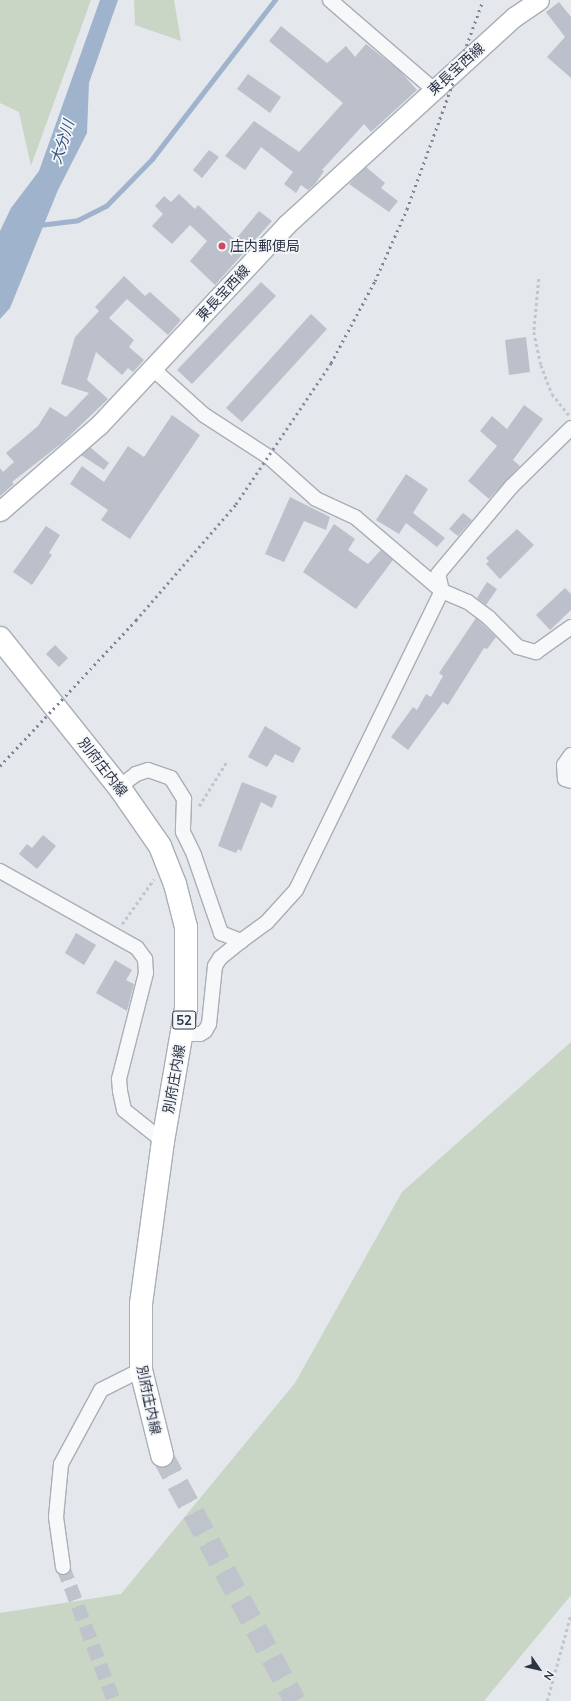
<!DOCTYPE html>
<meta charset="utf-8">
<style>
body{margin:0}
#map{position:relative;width:571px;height:1701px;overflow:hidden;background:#e4e7ec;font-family:Mulish,"Noto Sans JP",sans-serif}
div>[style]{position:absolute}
.green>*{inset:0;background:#c9d6c5}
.water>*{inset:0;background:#9fb4cc}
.stream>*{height:4.5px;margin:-2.25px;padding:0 2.25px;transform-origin:2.25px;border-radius:2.25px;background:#9fb4cc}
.building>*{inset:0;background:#bbc0ca}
.minor-tunnel>*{height:14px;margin-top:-7px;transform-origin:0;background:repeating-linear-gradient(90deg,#bfc3cb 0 14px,transparent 0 21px)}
.primary-tunnel>*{height:22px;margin-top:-11px;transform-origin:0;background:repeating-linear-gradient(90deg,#bfc3cb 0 22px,transparent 0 33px)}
.path>*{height:2.5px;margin-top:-1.25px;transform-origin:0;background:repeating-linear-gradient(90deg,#c2c5cb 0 3px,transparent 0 6px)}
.roads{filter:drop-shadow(1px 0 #a9aeb7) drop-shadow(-1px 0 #a9aeb7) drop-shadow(0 1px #a9aeb7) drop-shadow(0 -1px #a9aeb7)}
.minor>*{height:14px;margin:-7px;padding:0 7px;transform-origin:7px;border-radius:7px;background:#f7f8fa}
.secondary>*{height:19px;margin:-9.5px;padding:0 9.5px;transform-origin:9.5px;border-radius:9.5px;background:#fff}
.primary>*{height:22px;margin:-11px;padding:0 11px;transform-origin:11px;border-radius:11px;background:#fff}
.rail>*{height:3px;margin-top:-1.5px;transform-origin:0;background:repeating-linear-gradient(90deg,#7d8696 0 2px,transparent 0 6px)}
.dots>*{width:11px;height:11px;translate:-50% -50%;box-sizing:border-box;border:2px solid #f4f6f9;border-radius:50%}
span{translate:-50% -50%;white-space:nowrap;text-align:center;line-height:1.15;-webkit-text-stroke:3.5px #f4f6f9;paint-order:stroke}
.shield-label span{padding:1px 3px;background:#f4f6f9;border:1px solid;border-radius:3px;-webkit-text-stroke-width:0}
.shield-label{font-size:13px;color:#2b3445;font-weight:700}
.street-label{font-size:14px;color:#2b3445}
.poi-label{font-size:14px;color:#2b3445}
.left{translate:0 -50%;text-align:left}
.water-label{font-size:15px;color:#34527a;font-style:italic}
.north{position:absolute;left:519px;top:1649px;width:40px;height:40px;-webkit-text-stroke:3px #f4f6f9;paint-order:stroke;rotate:124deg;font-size:11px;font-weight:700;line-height:16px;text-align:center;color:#2b3445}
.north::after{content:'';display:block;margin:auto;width:14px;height:18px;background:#2b3445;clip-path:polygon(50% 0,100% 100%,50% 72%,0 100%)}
</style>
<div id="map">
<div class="green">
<div style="clip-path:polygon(0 0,91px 0,31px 166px,19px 112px,0 103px)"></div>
<div style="clip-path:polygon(134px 0,174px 0,181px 41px,135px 25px)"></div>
<div style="clip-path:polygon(571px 1042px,571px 1595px,484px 1701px,0 1701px,0 1613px,121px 1594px,295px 1383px,402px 1192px)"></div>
</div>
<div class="water">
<div style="clip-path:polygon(100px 0,118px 0,89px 83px,87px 133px,58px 190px,10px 308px,0 319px,0 231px,11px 208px,39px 171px)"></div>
</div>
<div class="stream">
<div style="left:39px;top:225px;width:39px;rotate:-7deg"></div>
<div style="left:78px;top:220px;width:31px;rotate:-27deg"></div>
<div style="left:106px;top:206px;width:66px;rotate:-45.6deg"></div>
<div style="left:152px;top:159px;width:201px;rotate:-52.3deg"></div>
</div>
<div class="building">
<div style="clip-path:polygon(559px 2px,571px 17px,571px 78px,547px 57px,565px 37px,546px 12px)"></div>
<div style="clip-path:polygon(281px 26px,327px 63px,346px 46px,355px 57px,366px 44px,400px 71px,417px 90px,371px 132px,364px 124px,322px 170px,324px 171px,315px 184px,308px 190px,301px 185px,296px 193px,284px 184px,293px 172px,261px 147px,245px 170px,225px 156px,254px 121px,299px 152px,343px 103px,269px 41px)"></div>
<div style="clip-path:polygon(248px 74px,281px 97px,270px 113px,237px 89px)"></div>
<div style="clip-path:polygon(209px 150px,219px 157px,202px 178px,193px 170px)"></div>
<div style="clip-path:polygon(366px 167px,385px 183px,381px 188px,398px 201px,389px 212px,349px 184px)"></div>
<div style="clip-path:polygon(179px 194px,195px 209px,198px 205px,235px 240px,259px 211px,272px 221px,215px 285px,190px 261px,207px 241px,190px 225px,172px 244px,152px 226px,163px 214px,155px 206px,164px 196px,171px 202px)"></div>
<div style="clip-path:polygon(124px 276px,145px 296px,150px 292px,181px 320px,168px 335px,127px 299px,109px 318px,134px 340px,129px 347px,144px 360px,133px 372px,128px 368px,122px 375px,96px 352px,87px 380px,108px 399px,62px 443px,12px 482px,14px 484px,0 496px,0 468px,3px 472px,14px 462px,6px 453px,38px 426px,50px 407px,66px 417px,89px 393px,61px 384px,75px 337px,99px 311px,95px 307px)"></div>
<div style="clip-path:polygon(261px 282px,276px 296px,192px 384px,177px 370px)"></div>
<div style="clip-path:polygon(311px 314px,327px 329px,242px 422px,226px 408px)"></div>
<div style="clip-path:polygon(526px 337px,530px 372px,509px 375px,505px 340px)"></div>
<div style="clip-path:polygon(524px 405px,543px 419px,513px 460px,520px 466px,489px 499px,468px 481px,497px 446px,480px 431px,492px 416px,507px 429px)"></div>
<div style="clip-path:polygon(172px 415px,200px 435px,130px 539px,101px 520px,108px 510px,70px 484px,82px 466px,104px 482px,128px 446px,144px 457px)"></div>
<div style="clip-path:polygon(90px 447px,109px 463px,104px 470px,81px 455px)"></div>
<div style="clip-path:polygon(406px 474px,428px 489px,413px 513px,445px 538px,437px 547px,406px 523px,399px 534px,376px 520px)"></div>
<div style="clip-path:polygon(290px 497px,330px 517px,326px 530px,304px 521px,284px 562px,265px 554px)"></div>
<div style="clip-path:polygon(463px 513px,472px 520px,458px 536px,449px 529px)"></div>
<div style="clip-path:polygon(334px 524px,355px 539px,348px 550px,368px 564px,381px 550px,393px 560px,356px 609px,303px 572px)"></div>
<div style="clip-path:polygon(46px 526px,60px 535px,49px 553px,52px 555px,32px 585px,13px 572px)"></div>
<div style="clip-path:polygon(517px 529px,534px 545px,500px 579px,486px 564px,489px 561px,486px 558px)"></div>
<div style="clip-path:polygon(487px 582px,497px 589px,486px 605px,477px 598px)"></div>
<div style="clip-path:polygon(565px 588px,571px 594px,571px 610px,550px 630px,536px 615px)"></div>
<div style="clip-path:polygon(476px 618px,496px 637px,487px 649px,484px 648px,448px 705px,443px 702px,408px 750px,391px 737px,413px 707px,417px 710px,426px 694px,431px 697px,443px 676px,439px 673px)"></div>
<div style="clip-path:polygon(55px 645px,68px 658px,59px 667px,46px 654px)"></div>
<div style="clip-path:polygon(265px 726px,301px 748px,293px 763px,275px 754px,267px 767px,248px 757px)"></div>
<div style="clip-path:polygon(242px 782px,277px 796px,272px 808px,261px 802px,241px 851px,238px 849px,236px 853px,218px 846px)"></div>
<div style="clip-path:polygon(43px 835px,56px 846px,37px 869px,19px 854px,27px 844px,32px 848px)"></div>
<div style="clip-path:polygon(76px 933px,96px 945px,84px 965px,65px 953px)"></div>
<div style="clip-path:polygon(115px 960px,132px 970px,126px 980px,134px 984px,127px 1011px,96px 993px)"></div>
</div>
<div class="minor-tunnel">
<div style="left:63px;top:1567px;width:143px;rotate:69.2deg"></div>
</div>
<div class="primary-tunnel">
<div style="left:162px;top:1455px;width:280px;rotate:61.6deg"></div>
</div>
<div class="path">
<div style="left:539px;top:279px;width:53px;rotate:95.4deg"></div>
<div style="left:534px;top:332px;width:34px;rotate:78deg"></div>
<div style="left:541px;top:365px;width:31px;rotate:69deg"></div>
<div style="left:552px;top:394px;width:27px;rotate:51deg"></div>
<div style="left:199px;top:806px;width:53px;rotate:-58.1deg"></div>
<div style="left:122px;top:924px;width:55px;rotate:-54.6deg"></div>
<div style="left:547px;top:1701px;width:91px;rotate:-74.7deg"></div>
</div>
<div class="roads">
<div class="minor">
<div style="left:330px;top:0;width:136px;rotate:40.8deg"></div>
<div style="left:153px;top:369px;width:69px;rotate:42deg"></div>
<div style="left:204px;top:415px;width:77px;rotate:32.9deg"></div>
<div style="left:269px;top:457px;width:63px;rotate:41.8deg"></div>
<div style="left:316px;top:499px;width:43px;rotate:24.8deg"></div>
<div style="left:355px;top:517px;width:114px;rotate:40.4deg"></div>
<div style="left:442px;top:591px;width:28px;rotate:23deg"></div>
<div style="left:468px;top:602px;width:26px;rotate:37deg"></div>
<div style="left:489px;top:618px;width:41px;rotate:45deg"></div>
<div style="left:518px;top:647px;width:19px;rotate:16deg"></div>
<div style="left:536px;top:652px;width:43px;rotate:-35.5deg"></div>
<div style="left:571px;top:755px;width:12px;rotate:125deg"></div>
<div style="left:564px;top:765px;width:14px;rotate:86deg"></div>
<div style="left:565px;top:779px;width:6px;rotate:18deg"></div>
<div style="left:119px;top:787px;width:21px;rotate:-37deg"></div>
<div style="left:136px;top:774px;width:13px;rotate:-18deg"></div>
<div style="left:148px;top:770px;width:24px;rotate:19deg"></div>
<div style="left:171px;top:778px;width:25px;rotate:58deg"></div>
<div style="left:184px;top:799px;width:33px;rotate:92deg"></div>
<div style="left:183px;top:832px;width:25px;rotate:64deg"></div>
<div style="left:194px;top:855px;width:83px;rotate:70.9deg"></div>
<div style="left:221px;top:933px;width:22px;rotate:22deg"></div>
<div style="left:241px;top:941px;width:32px;rotate:-36deg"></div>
<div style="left:267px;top:922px;width:43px;rotate:-47.8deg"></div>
<div style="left:296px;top:890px;width:333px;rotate:-64deg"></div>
<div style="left:442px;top:591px;width:17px;rotate:-103deg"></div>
<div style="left:438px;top:574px;width:114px;rotate:-50deg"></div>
<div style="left:511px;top:487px;width:84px;rotate:-44.5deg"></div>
<div style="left:0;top:871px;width:157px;rotate:29.3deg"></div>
<div style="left:137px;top:948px;width:14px;rotate:54deg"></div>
<div style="left:145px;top:959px;width:14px;rotate:86deg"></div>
<div style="left:146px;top:973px;width:109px;rotate:104.3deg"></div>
<div style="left:119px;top:1079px;width:12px;rotate:85deg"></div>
<div style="left:120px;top:1091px;width:19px;rotate:78deg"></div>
<div style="left:124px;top:1110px;width:50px;rotate:38.5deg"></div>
<div style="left:181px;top:1034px;width:19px"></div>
<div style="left:200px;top:1034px;width:6px;rotate:-31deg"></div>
<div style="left:205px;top:1031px;width:8px;rotate:-60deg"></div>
<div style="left:209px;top:1024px;width:58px;rotate:-84.1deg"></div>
<div style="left:215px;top:966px;width:9px;rotate:-58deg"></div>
<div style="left:220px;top:958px;width:27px;rotate:-39deg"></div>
<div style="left:63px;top:1567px;width:50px;rotate:-98deg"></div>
<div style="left:56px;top:1517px;width:53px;rotate:-84.6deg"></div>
<div style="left:61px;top:1464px;width:84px;rotate:-61.6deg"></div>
<div style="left:101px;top:1390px;width:45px;rotate:-26.6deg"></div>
</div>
<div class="secondary">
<div style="left:0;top:511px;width:131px;rotate:-41deg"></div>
<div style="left:99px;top:425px;width:274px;rotate:-46.9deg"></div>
<div style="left:286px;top:225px;width:309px;rotate:-42.4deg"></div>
<div style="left:514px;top:17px;width:30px;rotate:-34deg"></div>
</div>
<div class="primary">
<div style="left:0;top:638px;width:191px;rotate:51.4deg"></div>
<div style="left:119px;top:787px;width:72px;rotate:55.2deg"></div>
<div style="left:160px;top:846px;width:41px;rotate:68.5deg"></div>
<div style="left:175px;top:884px;width:44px;rotate:75.7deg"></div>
<div style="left:186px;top:927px;width:81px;rotate:90deg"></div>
<div style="left:186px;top:1008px;width:135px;rotate:99.8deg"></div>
<div style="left:163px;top:1141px;width:164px;rotate:97.7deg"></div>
<div style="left:141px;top:1304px;width:66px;rotate:90deg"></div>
<div style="left:141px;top:1370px;width:88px;rotate:76.1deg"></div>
</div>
</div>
<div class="rail">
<div style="left:0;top:766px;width:200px;rotate:-47deg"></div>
<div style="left:136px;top:620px;width:153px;rotate:-49.2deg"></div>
<div style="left:236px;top:504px;width:170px;rotate:-56deg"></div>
<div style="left:331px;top:363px;width:93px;rotate:-61.8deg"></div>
<div style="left:375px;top:281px;width:79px;rotate:-66deg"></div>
<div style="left:407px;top:209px;width:222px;rotate:-70deg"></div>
</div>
<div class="dots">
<div style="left:222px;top:246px;background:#d1495b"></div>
</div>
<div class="shield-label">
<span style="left:184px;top:1020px">52</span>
</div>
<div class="street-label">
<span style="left:456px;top:69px;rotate:-42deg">東長宝西線</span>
<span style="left:223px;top:293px;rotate:-47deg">東長宝西線</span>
<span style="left:103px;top:767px;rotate:52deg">別府庄内線</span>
<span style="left:174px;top:1079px;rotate:-80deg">別府庄内線</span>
<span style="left:149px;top:1400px;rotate:78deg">別府庄内線</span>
</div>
<div class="poi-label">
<span class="left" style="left:230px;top:246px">庄内郵便局</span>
</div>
<div class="water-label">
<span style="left:62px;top:142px;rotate:-72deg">大分川</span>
</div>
<div class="north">N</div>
</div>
